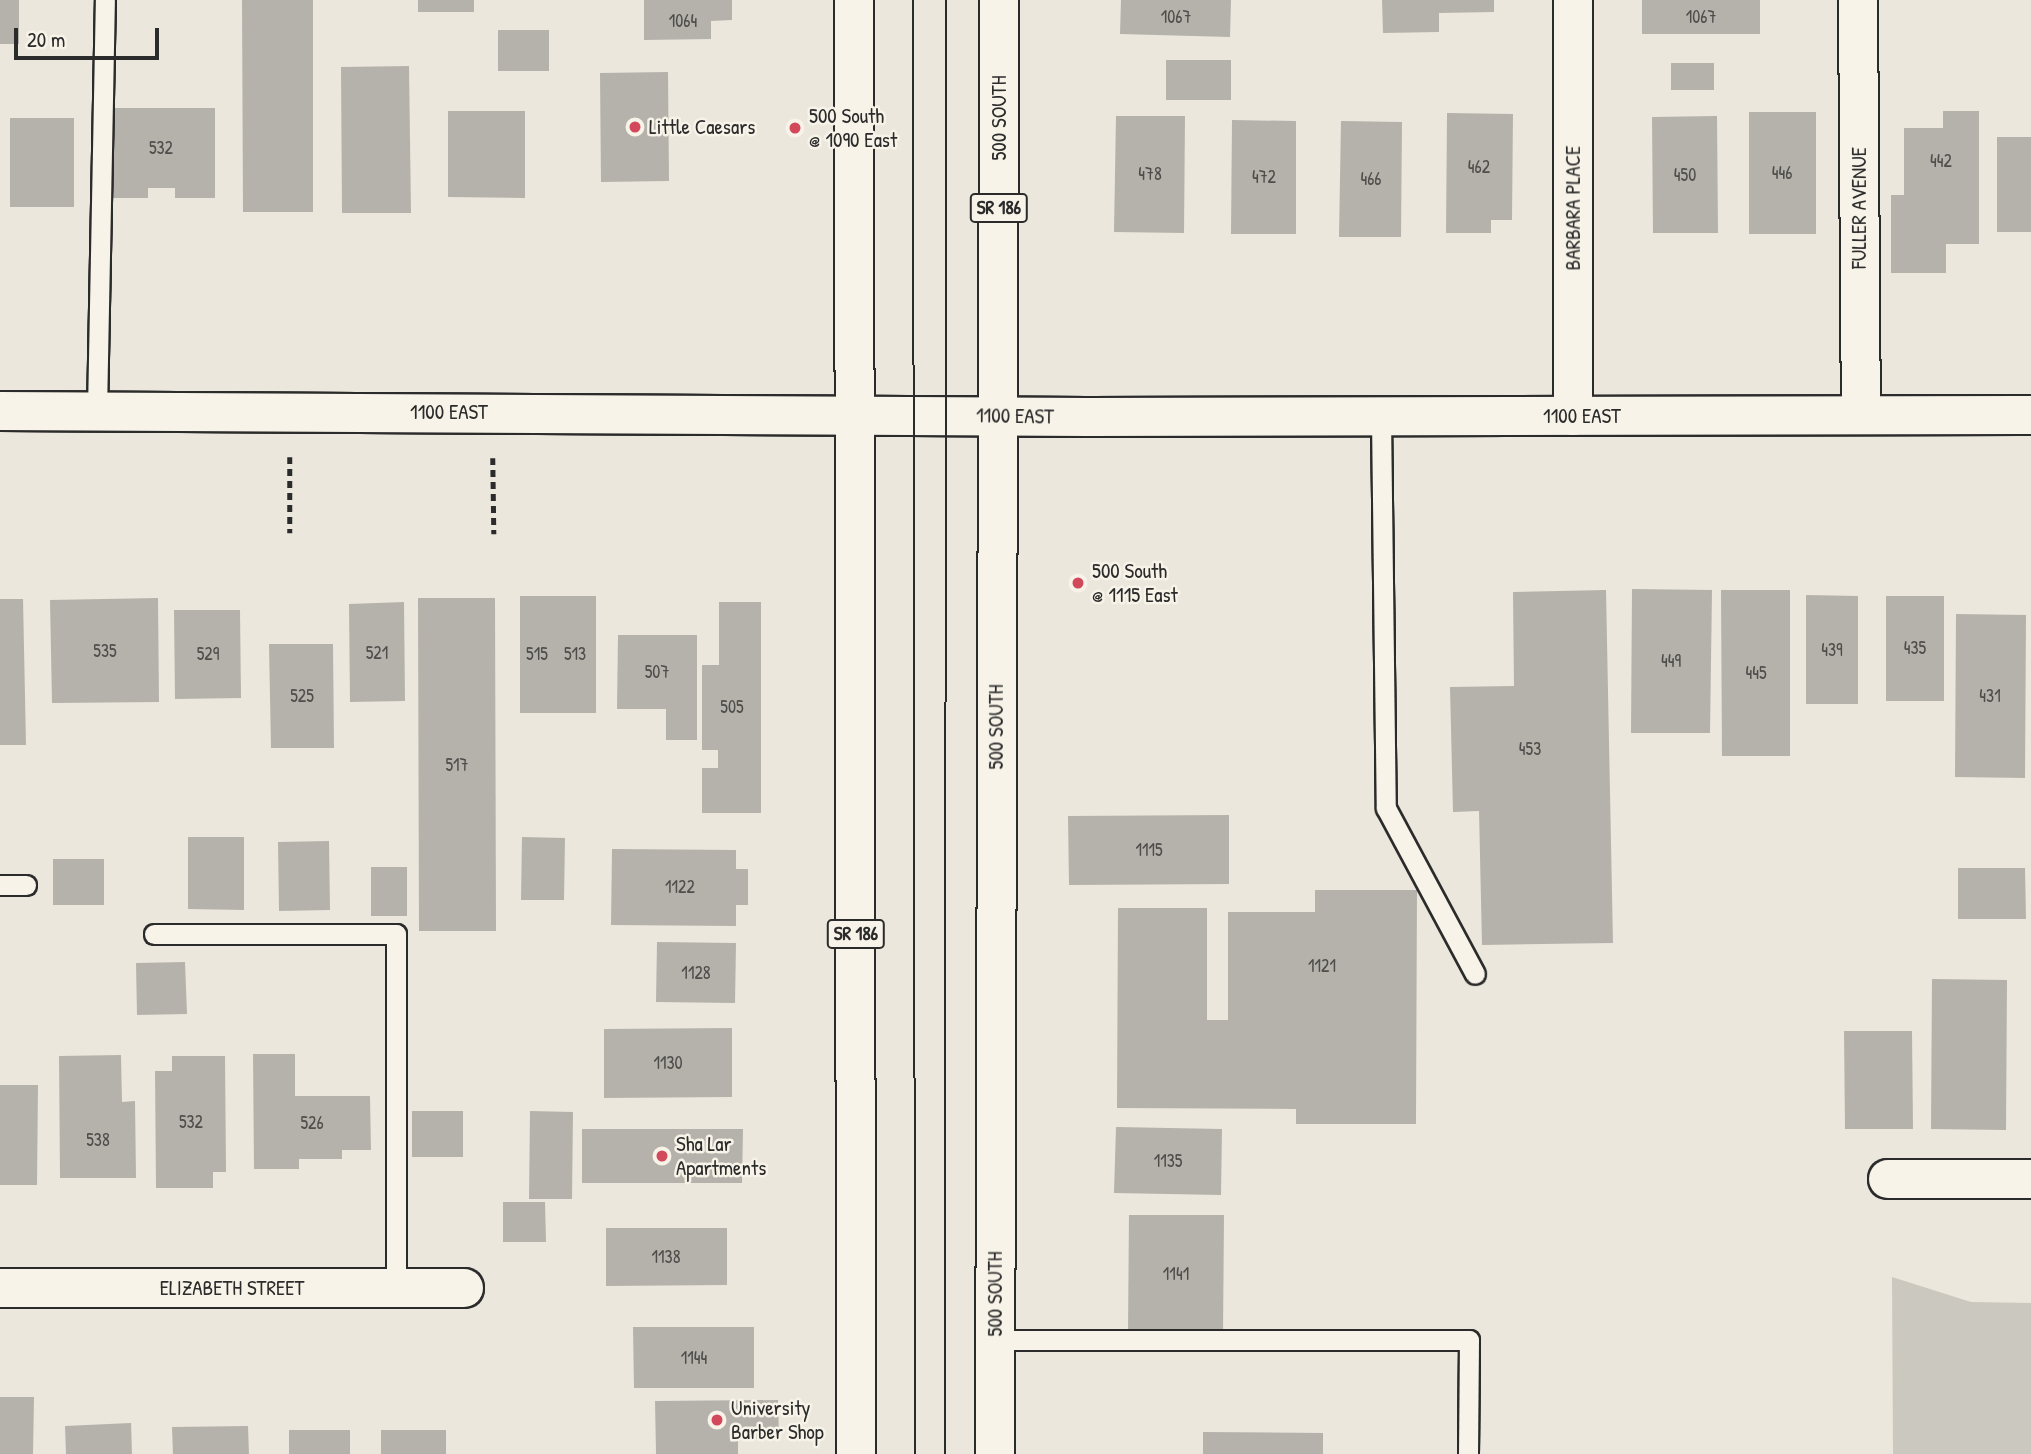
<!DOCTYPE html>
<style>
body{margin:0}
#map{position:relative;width:2031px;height:1454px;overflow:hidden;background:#ebe7dd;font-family:"Patrick Hand",sans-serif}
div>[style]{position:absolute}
.green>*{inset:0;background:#cbc8bf}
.building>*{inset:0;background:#b5b2ab}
.path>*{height:4.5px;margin-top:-2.25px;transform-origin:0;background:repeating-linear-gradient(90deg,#2b2b2b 0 7px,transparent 0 12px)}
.roads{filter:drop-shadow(2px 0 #2b2b2b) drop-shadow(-2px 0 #2b2b2b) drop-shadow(0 2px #2b2b2b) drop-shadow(0 -2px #2b2b2b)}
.service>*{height:19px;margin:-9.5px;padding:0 9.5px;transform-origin:9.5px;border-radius:9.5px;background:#f7f3e8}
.minor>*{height:38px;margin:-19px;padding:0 19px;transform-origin:19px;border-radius:19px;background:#f7f3e8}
.primary>*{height:38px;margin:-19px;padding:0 19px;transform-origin:19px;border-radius:19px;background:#f7f3e8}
.tram>*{height:2px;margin:-1px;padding:0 1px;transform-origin:1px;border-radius:1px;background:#2b2b2b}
.dots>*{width:19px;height:19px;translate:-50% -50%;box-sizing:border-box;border:4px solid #f7f3e8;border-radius:50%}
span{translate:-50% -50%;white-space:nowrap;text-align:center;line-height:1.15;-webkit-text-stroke:5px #f7f3e8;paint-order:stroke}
.number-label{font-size:18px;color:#4e4d4b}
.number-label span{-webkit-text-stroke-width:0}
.shield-label span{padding:2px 5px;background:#f7f3e8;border:2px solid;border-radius:5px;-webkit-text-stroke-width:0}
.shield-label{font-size:19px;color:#2b2b2b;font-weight:700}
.poi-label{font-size:21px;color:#2b2b2b}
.left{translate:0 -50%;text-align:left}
.street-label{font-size:21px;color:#2b2b2b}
.scale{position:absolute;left:14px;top:28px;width:145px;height:32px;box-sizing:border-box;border:4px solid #2b2b2b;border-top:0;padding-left:9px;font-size:21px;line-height:24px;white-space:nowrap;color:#2b2b2b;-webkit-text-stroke:5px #f7f3e8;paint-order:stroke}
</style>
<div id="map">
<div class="green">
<div style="clip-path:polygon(1892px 1277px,1971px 1302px,2031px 1303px,2031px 1454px,1893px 1454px)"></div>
</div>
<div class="building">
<div style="clip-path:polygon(0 0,19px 0,19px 44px,0 44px)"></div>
<div style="clip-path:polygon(242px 0,313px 0,313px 212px,243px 212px)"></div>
<div style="clip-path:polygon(418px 0,474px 0,474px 12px,418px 12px)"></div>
<div style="clip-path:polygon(644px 0,732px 0,732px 20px,711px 21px,711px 39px,644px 40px)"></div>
<div style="clip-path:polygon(1121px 0,1231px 0,1230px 37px,1120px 34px)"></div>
<div style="clip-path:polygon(1382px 0,1494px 0,1494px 12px,1439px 13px,1439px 32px,1383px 33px)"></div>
<div style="clip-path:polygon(1642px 0,1760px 0,1760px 34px,1642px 34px)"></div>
<div style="clip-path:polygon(498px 30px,549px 30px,549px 71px,498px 71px)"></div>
<div style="clip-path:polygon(1166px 60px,1231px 60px,1231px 100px,1166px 100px)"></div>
<div style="clip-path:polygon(1671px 63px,1714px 63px,1714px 90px,1671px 90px)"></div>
<div style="clip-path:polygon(409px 66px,411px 213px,342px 213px,341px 67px)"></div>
<div style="clip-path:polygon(668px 72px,669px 181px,601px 182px,600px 73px)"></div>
<div style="clip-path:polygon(106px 108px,215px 108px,215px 198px,175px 198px,175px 188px,148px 188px,148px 198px,106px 198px)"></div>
<div style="clip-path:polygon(448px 111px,525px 111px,525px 198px,448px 197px)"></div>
<div style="clip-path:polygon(1943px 111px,1979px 111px,1979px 244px,1946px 244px,1946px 273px,1891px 273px,1891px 195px,1904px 195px,1904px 128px,1943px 128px)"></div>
<div style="clip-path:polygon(1749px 112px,1816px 112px,1816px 234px,1749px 234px)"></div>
<div style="clip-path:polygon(1447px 113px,1513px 114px,1512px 220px,1491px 220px,1491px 233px,1446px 233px)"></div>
<div style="clip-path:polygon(1116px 116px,1185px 116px,1184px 233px,1114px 232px)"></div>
<div style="clip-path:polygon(1717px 116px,1718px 233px,1653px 233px,1652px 117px)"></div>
<div style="clip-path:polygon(10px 118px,74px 118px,74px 207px,10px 207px)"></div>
<div style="clip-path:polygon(1232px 120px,1296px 121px,1296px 234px,1231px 234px)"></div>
<div style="clip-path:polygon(1341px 121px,1402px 122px,1401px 237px,1339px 237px)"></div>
<div style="clip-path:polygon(1997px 137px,2031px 137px,2031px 232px,1997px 232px)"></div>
<div style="clip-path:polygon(1632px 589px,1712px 590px,1710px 733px,1631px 733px)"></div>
<div style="clip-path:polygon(1606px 590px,1613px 943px,1482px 945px,1479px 811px,1453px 812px,1450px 687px,1514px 686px,1513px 592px)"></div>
<div style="clip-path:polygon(1721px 590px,1790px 590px,1790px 756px,1722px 756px)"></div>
<div style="clip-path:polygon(1806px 595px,1858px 596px,1858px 704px,1806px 704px)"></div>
<div style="clip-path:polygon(520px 596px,596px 596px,596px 713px,520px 713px)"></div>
<div style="clip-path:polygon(1886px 596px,1944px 596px,1944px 701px,1886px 701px)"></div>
<div style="clip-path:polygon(158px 598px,159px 702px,52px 703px,50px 600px)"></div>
<div style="clip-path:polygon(418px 598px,495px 598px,496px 931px,419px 931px)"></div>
<div style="clip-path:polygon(0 599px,23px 599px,26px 745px,0 745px)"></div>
<div style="clip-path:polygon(404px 602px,405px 701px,350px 702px,349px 604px)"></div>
<div style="clip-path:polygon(719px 602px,761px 602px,761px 813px,702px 813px,702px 768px,718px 768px,718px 750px,702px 750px,702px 665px,719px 665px)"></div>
<div style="clip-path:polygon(174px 610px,240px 610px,241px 698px,175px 699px)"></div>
<div style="clip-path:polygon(1956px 614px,2026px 615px,2025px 778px,1955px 777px)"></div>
<div style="clip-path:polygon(618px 635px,697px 635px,697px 740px,666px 740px,666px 709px,617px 709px)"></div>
<div style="clip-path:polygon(269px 644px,333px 644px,334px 748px,271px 748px)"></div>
<div style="clip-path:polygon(1229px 815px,1229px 884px,1069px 885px,1068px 816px)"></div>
<div style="clip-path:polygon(188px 837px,244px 837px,244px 910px,188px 909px)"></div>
<div style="clip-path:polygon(522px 837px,565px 838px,564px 900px,521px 900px)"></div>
<div style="clip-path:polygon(329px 841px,330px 910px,279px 911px,278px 842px)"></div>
<div style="clip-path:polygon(612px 849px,736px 850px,736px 869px,748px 869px,748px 905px,736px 905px,736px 926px,611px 925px)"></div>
<div style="clip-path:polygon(53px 859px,104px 859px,104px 905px,53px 905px)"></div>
<div style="clip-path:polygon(371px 867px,407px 867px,407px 916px,371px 916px)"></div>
<div style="clip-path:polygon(1958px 868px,2025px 868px,2026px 919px,1958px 919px)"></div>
<div style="clip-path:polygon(1315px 890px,1417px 890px,1416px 1124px,1296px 1124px,1296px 1109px,1117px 1108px,1118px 908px,1207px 908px,1207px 1020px,1228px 1020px,1228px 912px,1315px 912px)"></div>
<div style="clip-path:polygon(657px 942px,736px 943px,735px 1003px,656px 1002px)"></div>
<div style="clip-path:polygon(185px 962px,187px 1014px,137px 1015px,136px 963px)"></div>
<div style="clip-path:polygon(1932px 979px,2007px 980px,2006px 1130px,1931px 1129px)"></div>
<div style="clip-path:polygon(732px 1028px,732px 1097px,604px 1098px,604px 1029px)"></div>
<div style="clip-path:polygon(1844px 1031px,1912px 1031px,1913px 1129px,1845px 1129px)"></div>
<div style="clip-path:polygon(253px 1054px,295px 1054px,295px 1096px,370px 1096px,371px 1150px,342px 1150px,342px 1159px,299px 1159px,299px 1169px,254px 1169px)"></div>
<div style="clip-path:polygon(121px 1055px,122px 1102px,135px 1101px,136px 1178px,60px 1178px,59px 1056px)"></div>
<div style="clip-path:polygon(172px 1056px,225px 1056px,226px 1172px,213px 1172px,213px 1188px,156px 1188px,155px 1071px,172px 1071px)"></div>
<div style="clip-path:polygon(0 1085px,38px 1085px,37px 1185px,0 1185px)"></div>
<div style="clip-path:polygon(412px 1111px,463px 1111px,463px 1157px,412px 1157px)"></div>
<div style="clip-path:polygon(530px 1111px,573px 1112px,572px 1199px,529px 1199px)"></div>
<div style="clip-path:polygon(1116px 1127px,1222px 1129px,1221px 1195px,1114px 1193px)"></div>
<div style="clip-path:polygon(582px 1129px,743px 1129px,742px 1183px,582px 1183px)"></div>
<div style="clip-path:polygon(503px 1202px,545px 1202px,546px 1242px,503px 1242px)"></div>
<div style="clip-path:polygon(1129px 1215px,1224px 1215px,1223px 1333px,1128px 1332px)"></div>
<div style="clip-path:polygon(606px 1228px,727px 1228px,727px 1285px,606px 1286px)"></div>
<div style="clip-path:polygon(633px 1327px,754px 1327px,754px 1388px,634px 1388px)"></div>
<div style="clip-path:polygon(0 1397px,34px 1397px,33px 1454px,0 1454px)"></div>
<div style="clip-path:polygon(778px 1400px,779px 1439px,738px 1439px,738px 1454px,656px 1454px,655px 1401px)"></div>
<div style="clip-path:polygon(131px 1423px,132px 1454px,66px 1454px,65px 1426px)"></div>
<div style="clip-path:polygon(248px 1426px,249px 1454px,173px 1454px,172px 1427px)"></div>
<div style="clip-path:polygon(289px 1430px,350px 1430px,350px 1454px,289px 1454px)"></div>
<div style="clip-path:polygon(381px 1430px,446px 1430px,446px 1454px,381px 1454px)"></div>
<div style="clip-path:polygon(1203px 1432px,1323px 1433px,1323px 1454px,1203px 1454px)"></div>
</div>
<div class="path">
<div style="left:290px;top:457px;width:76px;rotate:90deg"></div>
<div style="left:493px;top:458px;width:76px;rotate:89.2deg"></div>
</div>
<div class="roads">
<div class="service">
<div style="left:97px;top:411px;width:411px;rotate:-88.9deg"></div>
<div style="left:1381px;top:417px;width:391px;rotate:89.3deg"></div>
<div style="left:1386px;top:808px;width:188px;rotate:61.8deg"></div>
<div style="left:0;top:885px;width:26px"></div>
<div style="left:154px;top:934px;width:242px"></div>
<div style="left:396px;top:934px;width:354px;rotate:90deg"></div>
<div style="left:995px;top:1340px;width:474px"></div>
<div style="left:1469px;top:1340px;width:114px;rotate:90.5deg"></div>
</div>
<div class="minor">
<div style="left:1573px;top:0;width:416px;rotate:90deg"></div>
<div style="left:1858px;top:0;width:415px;rotate:89.6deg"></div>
<div style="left:0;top:411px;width:1088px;rotate:0.32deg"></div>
<div style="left:1088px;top:417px;width:943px;rotate:-0.12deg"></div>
<div style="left:1888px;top:1179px;width:143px"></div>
<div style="left:0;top:1288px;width:464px"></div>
</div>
<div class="primary">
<div style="left:854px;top:0;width:1454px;rotate:89.92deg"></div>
<div style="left:995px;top:1454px;width:1454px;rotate:-89.84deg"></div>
</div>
</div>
<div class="tram">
<div style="left:913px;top:0;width:1454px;rotate:89.92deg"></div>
<div style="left:945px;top:1454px;width:1454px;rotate:-89.96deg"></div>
</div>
<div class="dots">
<div style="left:635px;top:127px;background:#d1495b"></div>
<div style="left:795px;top:128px;background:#d1495b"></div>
<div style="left:1078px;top:583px;background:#d1495b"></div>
<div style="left:662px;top:1156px;background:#d1495b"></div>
<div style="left:717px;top:1420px;background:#d1495b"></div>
</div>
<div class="number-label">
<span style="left:1176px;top:17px">1067</span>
<span style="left:1701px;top:17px">1067</span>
<span style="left:683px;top:21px">1064</span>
<span style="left:161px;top:148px">532</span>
<span style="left:1941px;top:161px">442</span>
<span style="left:1479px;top:167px">462</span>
<span style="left:1782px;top:173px">446</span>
<span style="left:1150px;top:174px">478</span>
<span style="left:1685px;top:175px">450</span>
<span style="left:1264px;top:177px">472</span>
<span style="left:1371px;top:179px">466</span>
<span style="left:1915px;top:648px">435</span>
<span style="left:1832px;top:650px">439</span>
<span style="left:105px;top:651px">535</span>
<span style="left:377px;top:653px">521</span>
<span style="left:208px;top:654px">529</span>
<span style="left:537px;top:654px">515</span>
<span style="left:575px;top:654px">513</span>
<span style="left:1671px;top:661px">449</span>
<span style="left:657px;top:672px">507</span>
<span style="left:1756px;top:673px">445</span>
<span style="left:302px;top:696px">525</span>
<span style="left:1990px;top:696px">431</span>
<span style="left:732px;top:707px">505</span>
<span style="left:1530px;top:749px">453</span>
<span style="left:457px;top:765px">517</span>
<span style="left:1149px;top:850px">1115</span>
<span style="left:680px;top:887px">1122</span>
<span style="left:1322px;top:966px">1121</span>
<span style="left:696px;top:973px">1128</span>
<span style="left:668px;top:1063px">1130</span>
<span style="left:191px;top:1122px">532</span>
<span style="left:312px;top:1123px">526</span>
<span style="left:98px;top:1140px">538</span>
<span style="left:1168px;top:1161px">1135</span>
<span style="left:666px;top:1257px">1138</span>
<span style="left:1176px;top:1274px">1141</span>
<span style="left:694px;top:1358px">1144</span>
</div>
<div class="shield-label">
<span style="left:999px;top:208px">SR 186</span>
<span style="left:856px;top:934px">SR 186</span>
</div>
<div class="poi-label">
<span class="left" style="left:809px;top:128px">500 South<br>@ 1090 East</span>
<span class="left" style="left:649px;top:127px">Little Caesars</span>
<span class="left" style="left:1092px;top:583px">500 South<br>@ 1115 East</span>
<span class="left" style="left:676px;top:1156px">Sha Lar<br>Apartments</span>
<span class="left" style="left:731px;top:1420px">University<br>Barber Shop</span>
</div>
<div class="street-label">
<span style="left:999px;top:118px;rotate:-90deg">500 SOUTH</span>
<span style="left:1573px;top:208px;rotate:-90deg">BARBARA PLACE</span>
<span style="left:1859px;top:208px;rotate:-90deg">FULLER AVENUE</span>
<span style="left:449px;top:412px">1100 EAST</span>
<span style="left:1015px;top:416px;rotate:1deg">1100 EAST</span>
<span style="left:1582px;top:416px">1100 EAST</span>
<span style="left:996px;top:727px;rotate:-90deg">500 SOUTH</span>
<span style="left:232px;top:1288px">ELIZABETH STREET</span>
<span style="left:995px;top:1294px;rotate:-90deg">500 SOUTH</span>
</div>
<div class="scale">20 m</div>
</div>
